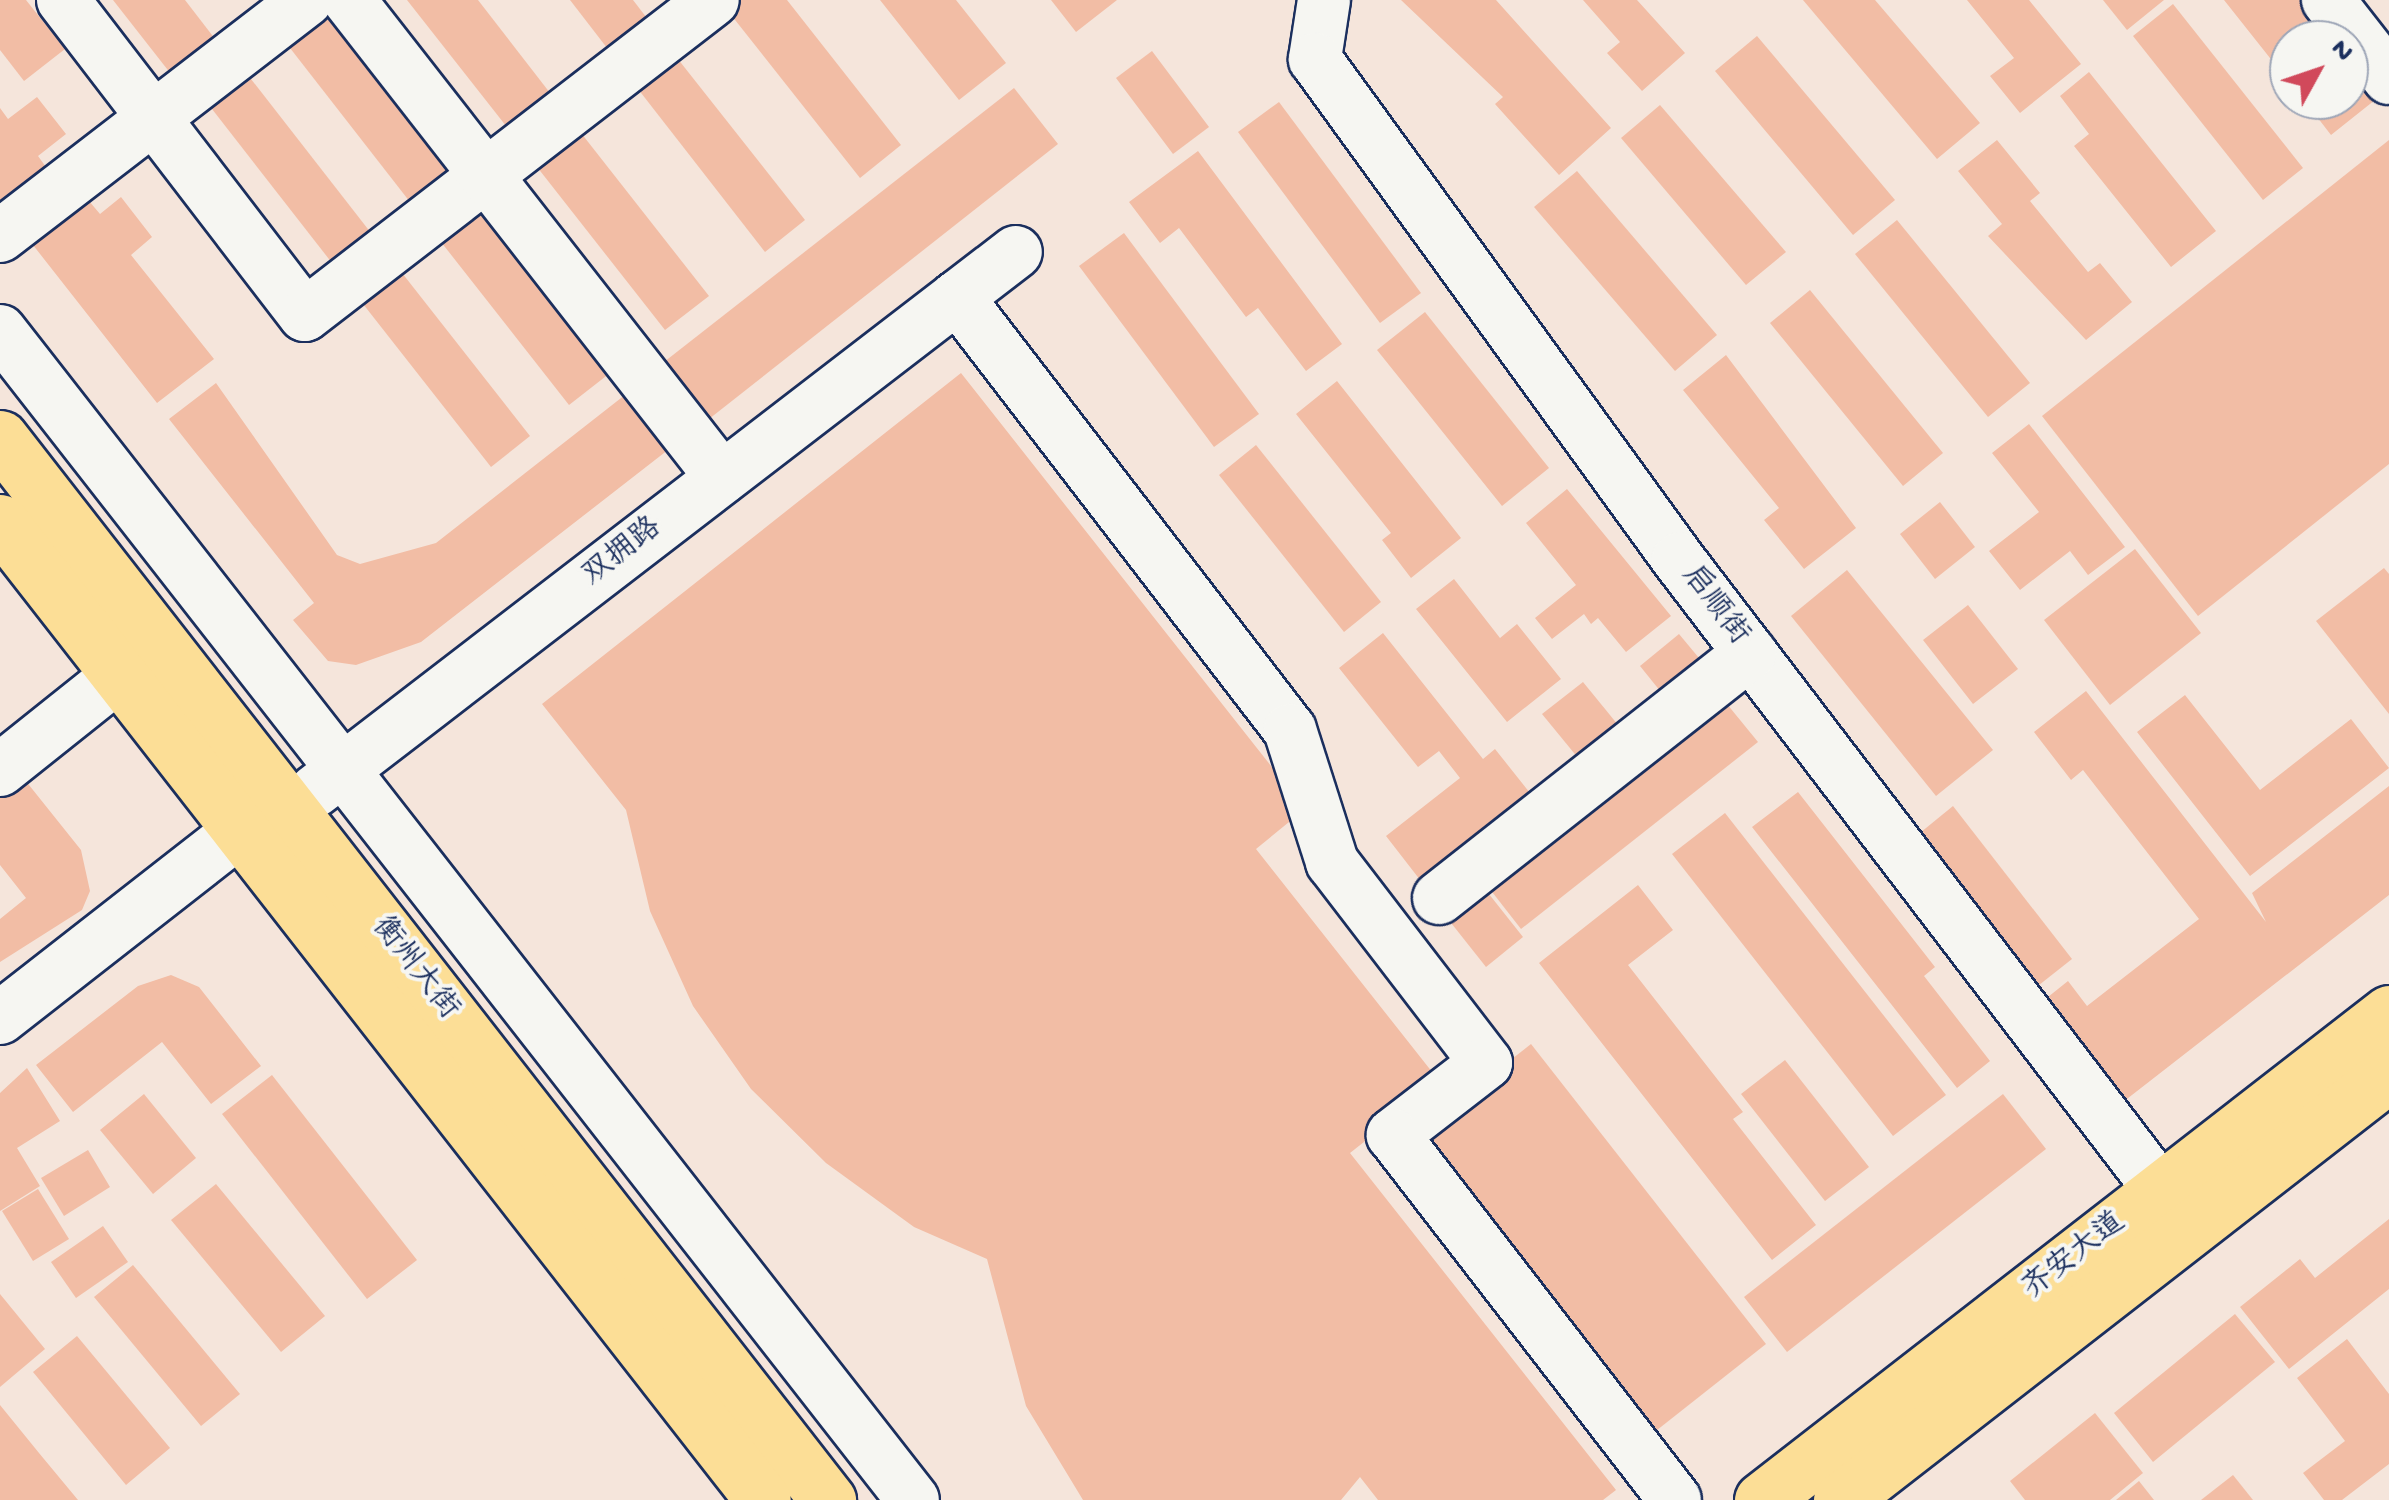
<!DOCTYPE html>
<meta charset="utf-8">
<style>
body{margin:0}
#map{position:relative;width:2389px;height:1500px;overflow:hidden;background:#f5e5db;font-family:"Gochi Hand","LXGW WenKai TC",sans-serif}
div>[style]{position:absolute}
.building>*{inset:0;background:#f2bda5}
.roads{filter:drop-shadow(2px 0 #1b2f5e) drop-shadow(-2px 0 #1b2f5e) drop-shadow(0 2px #1b2f5e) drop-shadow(0 -2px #1b2f5e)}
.minor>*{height:52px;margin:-26px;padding:0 26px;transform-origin:26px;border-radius:26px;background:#f6f6f2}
.major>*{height:55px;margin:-27.5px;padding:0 27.5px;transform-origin:27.5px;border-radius:27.5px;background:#fcde96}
span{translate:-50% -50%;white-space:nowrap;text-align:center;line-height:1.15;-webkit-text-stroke:8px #f6f6f2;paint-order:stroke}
.street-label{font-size:30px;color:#1b2f5e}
.north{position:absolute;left:2269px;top:20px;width:100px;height:100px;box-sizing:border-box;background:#f6f6f2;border:2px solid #9ea6b7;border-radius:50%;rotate:50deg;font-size:28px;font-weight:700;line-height:40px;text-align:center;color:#1b2f5e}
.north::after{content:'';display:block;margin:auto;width:35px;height:45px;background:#d1495b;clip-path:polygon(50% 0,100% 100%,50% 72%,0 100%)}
</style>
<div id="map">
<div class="building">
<div style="clip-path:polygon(0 0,26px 0,65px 49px,24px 81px,0 50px)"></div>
<div style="clip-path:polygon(113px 0,185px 0,222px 48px,178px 83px)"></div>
<div style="clip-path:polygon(407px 0,478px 0,557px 102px,514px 136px)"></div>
<div style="clip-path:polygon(570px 0,633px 0,653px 26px,614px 57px)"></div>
<div style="clip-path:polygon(732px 0,787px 0,901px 145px,860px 178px,724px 6px)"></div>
<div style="clip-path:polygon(880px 0,956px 0,1006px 63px,959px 100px)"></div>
<div style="clip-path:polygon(1051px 0,1117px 0,1076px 32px)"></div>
<div style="clip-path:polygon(1401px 0,1496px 0,1611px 128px,1559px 175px,1495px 104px,1503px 97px)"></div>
<div style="clip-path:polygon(1583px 0,1637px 0,1685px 53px,1642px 91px,1607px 53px,1620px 42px)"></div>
<div style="clip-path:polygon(1803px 0,1875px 0,1980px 123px,1937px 159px)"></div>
<div style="clip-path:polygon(1967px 0,2029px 0,2081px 64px,2020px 113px,1990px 76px,2014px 58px)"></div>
<div style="clip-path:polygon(2103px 0,2164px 0,2127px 30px)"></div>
<div style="clip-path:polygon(2224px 0,2304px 0,2336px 40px,2289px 40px,2289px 82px)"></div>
<div style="clip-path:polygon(2173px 4px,2303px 168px,2263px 200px,2133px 36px)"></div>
<div style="clip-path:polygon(324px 7px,459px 179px,417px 211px,283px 39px)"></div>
<div style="clip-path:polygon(1757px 36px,1895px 200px,1853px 235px,1715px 71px)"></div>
<div style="clip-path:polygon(670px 49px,805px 220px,765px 252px,631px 80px)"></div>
<div style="clip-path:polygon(1152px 51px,1209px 127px,1173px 154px,1116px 78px)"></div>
<div style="clip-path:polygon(2349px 57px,2380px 96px,2331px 135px,2304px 100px,2349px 100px)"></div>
<div style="clip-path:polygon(244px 70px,378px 242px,339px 272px,205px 100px)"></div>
<div style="clip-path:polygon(2089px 72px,2216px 231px,2171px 267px,2074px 146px,2089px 134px,2060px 96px)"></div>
<div style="clip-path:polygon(1014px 88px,1058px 144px,709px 419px,664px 362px)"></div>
<div style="clip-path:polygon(37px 97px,66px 134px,38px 156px,51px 174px,0 208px,0 108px,8px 119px)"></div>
<div style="clip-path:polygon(1279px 102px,1421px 293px,1380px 323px,1238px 132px)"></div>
<div style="clip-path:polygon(1660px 105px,1786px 252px,1746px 285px,1621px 138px)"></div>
<div style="clip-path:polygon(574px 124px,709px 296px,665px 330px,530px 158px)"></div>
<div style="clip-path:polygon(1997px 140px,2040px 193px,2030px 201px,2088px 272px,2100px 263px,2132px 302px,2086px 340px,1988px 236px,2002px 224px,1958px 171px)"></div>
<div style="clip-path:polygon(2389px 140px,2389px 464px,2198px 616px,2042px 416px)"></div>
<div style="clip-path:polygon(1198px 151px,1342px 344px,1306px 371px,1258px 308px,1246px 317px,1179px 228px,1160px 243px,1129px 202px)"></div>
<div style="clip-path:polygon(1577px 171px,1717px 335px,1675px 371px,1534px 207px)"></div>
<div style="clip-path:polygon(121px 197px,152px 237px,131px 255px,214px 359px,157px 403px,33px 245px,89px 201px,100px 214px)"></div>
<div style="clip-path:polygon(475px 201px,610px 373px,569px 405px,434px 233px)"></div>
<div style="clip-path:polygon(1897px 220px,2030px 383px,1988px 417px,1855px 254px)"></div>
<div style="clip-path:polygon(1124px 233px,1259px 414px,1214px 447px,1079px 266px)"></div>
<div style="clip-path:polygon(395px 264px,530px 436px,491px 467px,356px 295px)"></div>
<div style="clip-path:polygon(1810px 290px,1943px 453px,1903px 486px,1770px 323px)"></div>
<div style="clip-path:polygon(1425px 312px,1549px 468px,1502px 506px,1377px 350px)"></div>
<div style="clip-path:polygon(1726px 355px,1856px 528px,1804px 569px,1764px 520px,1779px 508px,1683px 390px)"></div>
<div style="clip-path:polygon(961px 373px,1305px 809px,1256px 849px,1440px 1082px,1350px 1153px,1616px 1490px,1603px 1500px,1378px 1500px,1360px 1477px,1341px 1500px,1083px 1500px,1026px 1406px,987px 1259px,914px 1227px,826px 1163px,751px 1089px,693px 1006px,650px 911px,626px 810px,542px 704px)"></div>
<div style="clip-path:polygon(1337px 381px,1461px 538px,1411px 578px,1382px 540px,1391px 533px,1296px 414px)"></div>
<div style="clip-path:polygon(216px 383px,337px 555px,360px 564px,436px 543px,630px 391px,673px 446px,421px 642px,356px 665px,328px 661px,293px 620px,314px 603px,169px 419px)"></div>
<div style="clip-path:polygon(2029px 424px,2125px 547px,2088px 575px,2070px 551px,2020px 590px,1989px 551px,2039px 512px,1992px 453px)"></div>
<div style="clip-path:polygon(1256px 445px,1381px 602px,1344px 632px,1219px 475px)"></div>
<div style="clip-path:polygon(1567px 489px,1671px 616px,1626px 652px,1598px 618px,1591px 624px,1584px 614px,1552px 639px,1535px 618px,1576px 585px,1526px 523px)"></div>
<div style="clip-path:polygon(1940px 502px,1975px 547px,1935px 579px,1900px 534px)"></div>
<div style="clip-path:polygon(2135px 549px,2201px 633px,2110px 705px,2044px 620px)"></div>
<div style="clip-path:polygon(2384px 568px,2389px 574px,2389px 714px,2316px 621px)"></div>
<div style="clip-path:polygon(1847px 570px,1993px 750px,1936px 796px,1791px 616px)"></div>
<div style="clip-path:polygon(1454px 579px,1500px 638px,1517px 624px,1561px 679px,1507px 722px,1416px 609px)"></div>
<div style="clip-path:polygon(1968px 605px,2018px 669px,1973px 704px,1923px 640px)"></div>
<div style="clip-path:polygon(1383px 633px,1483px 759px,1495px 749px,1534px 798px,1424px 885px,1386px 836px,1460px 778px,1439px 751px,1418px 767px,1339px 668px)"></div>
<div style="clip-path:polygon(1679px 634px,1709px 670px,1669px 702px,1640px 666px)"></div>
<div style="clip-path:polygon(1583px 682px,1623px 731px,1583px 764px,1542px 714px)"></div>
<div style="clip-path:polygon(2086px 691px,2266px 922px,2252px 893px,2389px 786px,2389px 895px,2123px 1102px,2043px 1001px,2068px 981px,2087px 1006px,2199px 919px,2083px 770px,2071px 780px,2034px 732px)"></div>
<div style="clip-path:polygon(1718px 693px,1758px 742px,1521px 929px,1482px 879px)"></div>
<div style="clip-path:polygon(2185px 695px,2260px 790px,2351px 719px,2389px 768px,2250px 876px,2137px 732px)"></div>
<div style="clip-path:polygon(17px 770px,81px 850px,90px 891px,82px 910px,0 962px,0 919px,26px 898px,0 865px,0 783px)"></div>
<div style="clip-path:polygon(1798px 792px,1935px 967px,1924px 976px,1990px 1061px,1957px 1088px,1752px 827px)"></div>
<div style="clip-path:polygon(1953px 806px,2072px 959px,2034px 989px,1915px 837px)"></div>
<div style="clip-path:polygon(1725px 813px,1946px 1095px,1893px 1136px,1672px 854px)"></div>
<div style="clip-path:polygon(1481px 884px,1523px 937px,1486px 967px,1444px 914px)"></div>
<div style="clip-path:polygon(1638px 885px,1673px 930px,1628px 965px,1743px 1112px,1733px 1119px,1816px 1225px,1772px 1260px,1539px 963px)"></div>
<div style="clip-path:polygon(171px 975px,199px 987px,261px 1066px,211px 1104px,162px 1042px,73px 1112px,36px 1065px,138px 986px)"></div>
<div style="clip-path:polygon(1531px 1044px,1766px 1344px,1652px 1434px,1417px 1133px)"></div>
<div style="clip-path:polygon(1785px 1060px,1869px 1167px,1825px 1201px,1741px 1094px)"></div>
<div style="clip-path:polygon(27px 1068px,60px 1121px,17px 1148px,40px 1186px,0 1211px,0 1093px)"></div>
<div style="clip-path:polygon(272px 1075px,417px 1260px,367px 1299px,222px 1114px)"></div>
<div style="clip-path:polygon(144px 1094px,196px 1158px,153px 1194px,100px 1130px)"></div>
<div style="clip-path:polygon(2003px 1094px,2046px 1149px,1787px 1352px,1744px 1297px)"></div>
<div style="clip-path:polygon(88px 1150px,110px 1187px,64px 1216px,41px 1178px)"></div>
<div style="clip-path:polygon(216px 1184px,325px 1316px,281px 1352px,171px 1220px)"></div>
<div style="clip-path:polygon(38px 1189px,69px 1239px,33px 1261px,2px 1211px)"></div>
<div style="clip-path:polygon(2389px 1219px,2389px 1289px,2289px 1369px,2240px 1307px,2300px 1259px,2315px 1278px)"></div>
<div style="clip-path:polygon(103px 1226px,128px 1262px,76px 1298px,51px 1262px)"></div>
<div style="clip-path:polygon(133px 1265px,240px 1394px,201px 1426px,94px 1297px)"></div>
<div style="clip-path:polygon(0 1294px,45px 1349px,0 1387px)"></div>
<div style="clip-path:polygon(2235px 1314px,2275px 1362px,2153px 1462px,2114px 1413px)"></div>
<div style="clip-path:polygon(77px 1336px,170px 1448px,126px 1485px,33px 1372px)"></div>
<div style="clip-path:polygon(2347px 1339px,2389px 1394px,2389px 1464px,2342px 1500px,2324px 1500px,2303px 1473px,2345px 1441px,2297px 1378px)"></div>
<div style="clip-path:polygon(0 1405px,39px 1453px,78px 1500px,0 1500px)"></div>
<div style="clip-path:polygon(2095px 1413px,2143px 1473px,2110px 1500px,2025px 1500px,2010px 1481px)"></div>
<div style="clip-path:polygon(2233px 1475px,2253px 1500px,2201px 1500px)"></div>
<div style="clip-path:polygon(2139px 1481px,2154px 1500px,2116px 1500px)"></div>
</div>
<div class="roads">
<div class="minor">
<div style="left:63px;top:0;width:397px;rotate:52.5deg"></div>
<div style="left:305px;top:315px;width:515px;rotate:-37.67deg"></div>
<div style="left:349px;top:0;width:606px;rotate:52.03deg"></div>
<div style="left:1324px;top:0;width:60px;rotate:98.7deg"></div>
<div style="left:1315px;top:59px;width:618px;rotate:54.02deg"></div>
<div style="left:1678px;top:559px;width:795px;rotate:52.61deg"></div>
<div style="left:2328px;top:0;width:99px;rotate:52deg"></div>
<div style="left:0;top:236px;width:387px;rotate:-37.6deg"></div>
<div style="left:957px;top:297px;width:546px;rotate:52.44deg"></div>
<div style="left:1290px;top:730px;width:139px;rotate:72.3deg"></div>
<div style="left:1332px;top:862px;width:253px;rotate:52.5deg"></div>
<div style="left:1486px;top:1063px;width:118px;rotate:142.3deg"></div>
<div style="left:1393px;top:1135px;width:461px;rotate:52.3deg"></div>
<div style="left:0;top:331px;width:1483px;rotate:52.01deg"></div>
<div style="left:0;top:770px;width:152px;rotate:-38.6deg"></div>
<div style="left:315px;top:791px;width:884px;rotate:-37.56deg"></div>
<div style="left:1439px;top:898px;width:396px;rotate:-38.2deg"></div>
<div style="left:0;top:1018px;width:306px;rotate:-38deg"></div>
</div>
<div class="major">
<div style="left:0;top:438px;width:1347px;rotate:52.06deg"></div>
<div style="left:0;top:522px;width:1240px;rotate:52.04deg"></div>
<div style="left:1762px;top:1500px;width:794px;rotate:-37.84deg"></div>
<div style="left:1841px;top:1500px;width:694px;rotate:-37.86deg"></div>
</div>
</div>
<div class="street-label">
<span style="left:623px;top:553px;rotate:-38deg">双拥路</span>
<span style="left:1714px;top:606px;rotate:53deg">启顺街</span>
<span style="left:414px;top:969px;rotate:52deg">衡州大街</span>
<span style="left:2075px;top:1257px;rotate:-38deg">齐安大道</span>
</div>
<div class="north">N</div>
</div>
